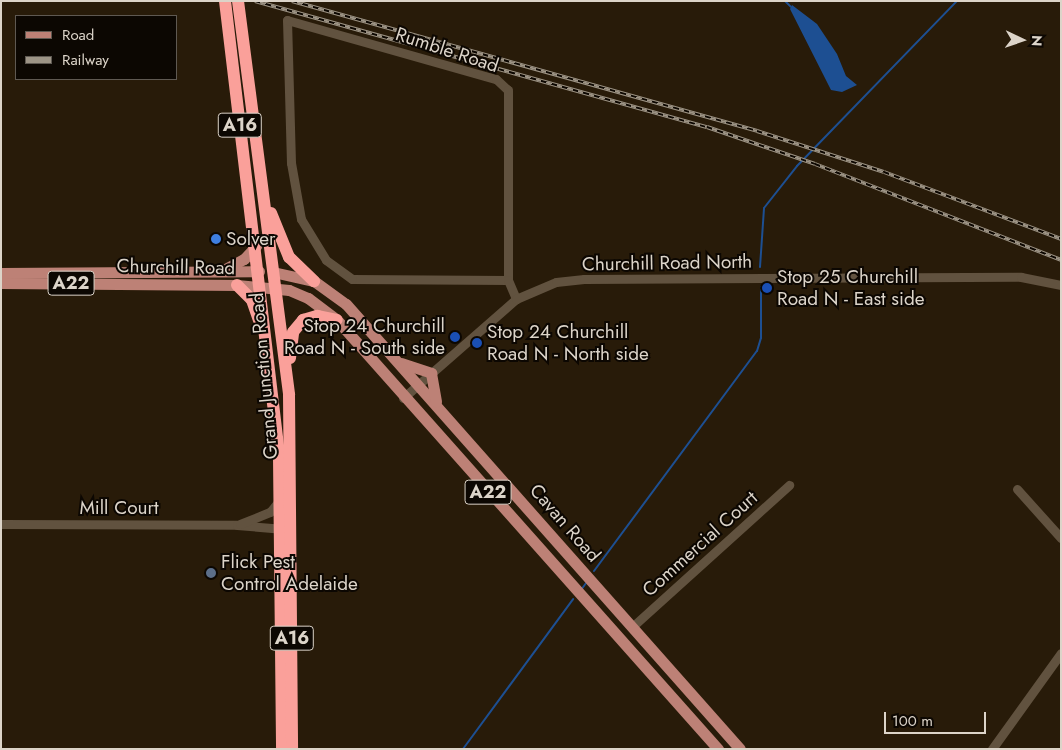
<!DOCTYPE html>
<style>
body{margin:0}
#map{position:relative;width:1062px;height:750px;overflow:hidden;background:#281b09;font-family:Jost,sans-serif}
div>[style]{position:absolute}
.water>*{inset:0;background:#1d4f92}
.stream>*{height:2px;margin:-1px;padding:0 1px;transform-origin:1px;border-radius:1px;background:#1d4f92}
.minor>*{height:9px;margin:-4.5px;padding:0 4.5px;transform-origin:4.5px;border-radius:4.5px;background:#61523f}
.major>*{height:11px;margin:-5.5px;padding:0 5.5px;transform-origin:5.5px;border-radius:5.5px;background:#bd8176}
.highway>*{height:12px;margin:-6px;padding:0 6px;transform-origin:6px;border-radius:6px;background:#faa09a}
.rail>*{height:4px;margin-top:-2px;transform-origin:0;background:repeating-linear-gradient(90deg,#0c0702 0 5.5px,#9d9486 0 11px);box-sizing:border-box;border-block:1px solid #9d9486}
.dots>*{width:14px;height:14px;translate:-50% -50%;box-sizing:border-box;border:2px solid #0c0702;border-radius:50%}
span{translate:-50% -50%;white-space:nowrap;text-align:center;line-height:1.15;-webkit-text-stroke:4px #0c0702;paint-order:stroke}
.shield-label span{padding:1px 4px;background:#0c0702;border:1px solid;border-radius:4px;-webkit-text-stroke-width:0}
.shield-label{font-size:18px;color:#dcd4c9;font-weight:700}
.street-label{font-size:19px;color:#dcd4c9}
.poi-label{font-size:19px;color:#dcd4c9}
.left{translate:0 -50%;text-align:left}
.right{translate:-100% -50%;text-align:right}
.frame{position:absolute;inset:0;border:2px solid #dcd4c9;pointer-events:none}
.legend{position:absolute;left:15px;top:15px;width:162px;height:65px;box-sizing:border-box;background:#0c0702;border:1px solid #5f5952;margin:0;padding:6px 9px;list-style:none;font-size:15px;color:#dcd4c9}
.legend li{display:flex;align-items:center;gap:10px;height:25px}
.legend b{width:25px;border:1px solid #5f5952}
.north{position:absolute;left:997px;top:15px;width:50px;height:50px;-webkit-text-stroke:4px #0c0702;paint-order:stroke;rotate:93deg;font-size:14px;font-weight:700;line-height:20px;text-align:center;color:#dcd4c9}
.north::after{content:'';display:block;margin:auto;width:18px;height:22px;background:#dcd4c9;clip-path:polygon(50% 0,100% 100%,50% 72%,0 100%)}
.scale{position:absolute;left:884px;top:712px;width:102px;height:22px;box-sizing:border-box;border:2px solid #dcd4c9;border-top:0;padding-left:6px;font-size:15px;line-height:18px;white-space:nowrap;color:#dcd4c9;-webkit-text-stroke:4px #0c0702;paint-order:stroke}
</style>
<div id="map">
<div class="water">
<div style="clip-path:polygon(792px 5px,817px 24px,837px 54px,846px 76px,857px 85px,842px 92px,831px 90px,790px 9px)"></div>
</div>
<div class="stream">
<div style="left:785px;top:1px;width:8px;rotate:45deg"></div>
<div style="left:760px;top:267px;width:59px;rotate:-86.1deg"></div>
<div style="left:764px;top:208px;width:53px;rotate:-51.8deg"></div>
<div style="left:797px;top:166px;width:230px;rotate:-45.9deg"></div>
<div style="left:594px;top:571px;width:274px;rotate:-53.5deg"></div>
<div style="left:757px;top:351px;width:14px;rotate:-73deg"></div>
<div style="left:761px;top:338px;width:51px;rotate:-90deg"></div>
<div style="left:581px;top:590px;width:9px;rotate:-54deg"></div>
<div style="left:463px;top:749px;width:186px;rotate:-53.7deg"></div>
</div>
<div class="minor">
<div style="left:508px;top:280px;width:156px;rotate:-179.6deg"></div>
<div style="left:352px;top:279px;width:32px;rotate:-144deg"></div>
<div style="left:326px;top:260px;width:48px;rotate:-121.4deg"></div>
<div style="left:301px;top:219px;width:57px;rotate:-100.1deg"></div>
<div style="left:291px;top:163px;width:143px;rotate:-91.6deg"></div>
<div style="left:287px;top:20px;width:217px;rotate:15.8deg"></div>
<div style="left:496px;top:79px;width:16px;rotate:43deg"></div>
<div style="left:508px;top:90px;width:190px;rotate:90deg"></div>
<div style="left:508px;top:280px;width:21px;rotate:67deg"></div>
<div style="left:403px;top:398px;width:150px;rotate:-41.2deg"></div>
<div style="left:516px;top:299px;width:43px;rotate:-23deg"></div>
<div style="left:556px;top:282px;width:28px;rotate:-6deg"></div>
<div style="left:584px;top:279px;width:437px;rotate:-0.3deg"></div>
<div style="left:1021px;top:277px;width:41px;rotate:11.3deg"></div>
<div style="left:1017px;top:489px;width:66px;rotate:48.1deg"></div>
<div style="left:1px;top:524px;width:236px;rotate:0.2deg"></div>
<div style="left:237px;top:525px;width:47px;rotate:4.9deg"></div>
<div style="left:240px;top:524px;width:32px;rotate:-22deg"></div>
<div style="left:270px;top:512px;width:14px;rotate:-51deg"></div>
<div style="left:632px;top:627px;width:212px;rotate:-42.1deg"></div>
<div style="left:992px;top:749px;width:118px;rotate:-54.3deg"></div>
</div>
<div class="major">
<div style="left:225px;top:269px;width:21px;rotate:-28deg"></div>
<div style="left:244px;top:259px;width:18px;rotate:-47deg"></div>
<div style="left:273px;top:272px;width:42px;rotate:12.4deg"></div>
<div style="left:314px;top:281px;width:39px;rotate:36deg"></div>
<div style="left:346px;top:304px;width:594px;rotate:48.48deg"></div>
<div style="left:1px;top:273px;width:258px;rotate:-0.4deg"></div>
<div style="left:1px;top:283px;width:236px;rotate:0.5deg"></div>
<div style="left:237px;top:285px;width:52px;rotate:5.5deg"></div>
<div style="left:289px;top:290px;width:21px;rotate:23deg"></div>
<div style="left:308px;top:298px;width:36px;rotate:37deg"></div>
<div style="left:337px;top:320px;width:574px;rotate:48.39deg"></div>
<div style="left:401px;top:363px;width:32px;rotate:18deg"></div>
<div style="left:431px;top:373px;width:29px;rotate:80deg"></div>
</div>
<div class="highway">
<div style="left:225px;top:1px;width:459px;rotate:83.2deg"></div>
<div style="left:279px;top:457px;width:292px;rotate:89.4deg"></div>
<div style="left:238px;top:1px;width:397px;rotate:82.6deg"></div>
<div style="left:289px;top:395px;width:354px;rotate:89.5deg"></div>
<div style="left:271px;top:213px;width:48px;rotate:67.8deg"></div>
<div style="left:289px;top:257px;width:35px;rotate:44deg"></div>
<div style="left:237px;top:285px;width:21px;rotate:45deg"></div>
<div style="left:252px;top:300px;width:21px;rotate:71deg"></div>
<div style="left:290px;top:358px;width:26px;rotate:-83deg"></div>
<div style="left:293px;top:332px;width:16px;rotate:-50deg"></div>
<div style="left:303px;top:320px;width:15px;rotate:-16deg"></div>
<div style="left:317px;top:316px;width:20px;rotate:11deg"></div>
</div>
<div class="rail">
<div style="left:255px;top:1px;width:469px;rotate:15.6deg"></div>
<div style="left:707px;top:127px;width:114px;rotate:18.9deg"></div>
<div style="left:815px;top:164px;width:264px;rotate:21.3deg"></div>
<div style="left:292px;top:1px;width:483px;rotate:15.6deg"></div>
<div style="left:757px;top:131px;width:133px;rotate:17.9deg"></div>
<div style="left:884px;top:172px;width:189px;rotate:20.7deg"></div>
</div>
<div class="dots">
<div style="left:216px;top:239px;background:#3f7fe0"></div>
<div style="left:767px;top:288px;background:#1a4fb4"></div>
<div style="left:455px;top:337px;background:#1a4fb4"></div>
<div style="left:477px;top:343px;background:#1a4fb4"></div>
<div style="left:211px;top:573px;background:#5c6f8a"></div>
</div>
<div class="shield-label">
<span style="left:240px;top:125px">A16</span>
<span style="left:71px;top:283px">A22</span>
<span style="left:488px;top:492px">A22</span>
<span style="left:292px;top:638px">A16</span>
</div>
<div class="street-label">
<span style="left:447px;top:50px;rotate:18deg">Rumble Road</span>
<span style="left:667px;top:263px;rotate:-1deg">Churchill Road North</span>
<span style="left:176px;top:267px;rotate:1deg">Churchill Road</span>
<span style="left:264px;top:376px;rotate:-95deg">Grand Junction Road</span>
<span style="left:119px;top:508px">Mill Court</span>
<span style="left:565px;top:523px;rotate:49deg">Cavan Road</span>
<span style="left:700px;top:544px;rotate:-42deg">Commercial Court</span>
</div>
<div class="poi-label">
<span class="left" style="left:226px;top:239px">Solver</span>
<span class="left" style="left:777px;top:288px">Stop 25 Churchill<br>Road N - East side</span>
<span class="right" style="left:445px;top:337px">Stop 24 Churchill<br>Road N - South side</span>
<span class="left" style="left:487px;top:343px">Stop 24 Churchill<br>Road N - North side</span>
<span class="left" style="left:221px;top:573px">Flick Pest<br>Control Adelaide</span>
</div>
<div class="frame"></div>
<ul class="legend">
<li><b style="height:6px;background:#bd8176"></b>Road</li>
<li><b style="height:6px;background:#9d9486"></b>Railway</li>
</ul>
<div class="north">N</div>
<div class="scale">100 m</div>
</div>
